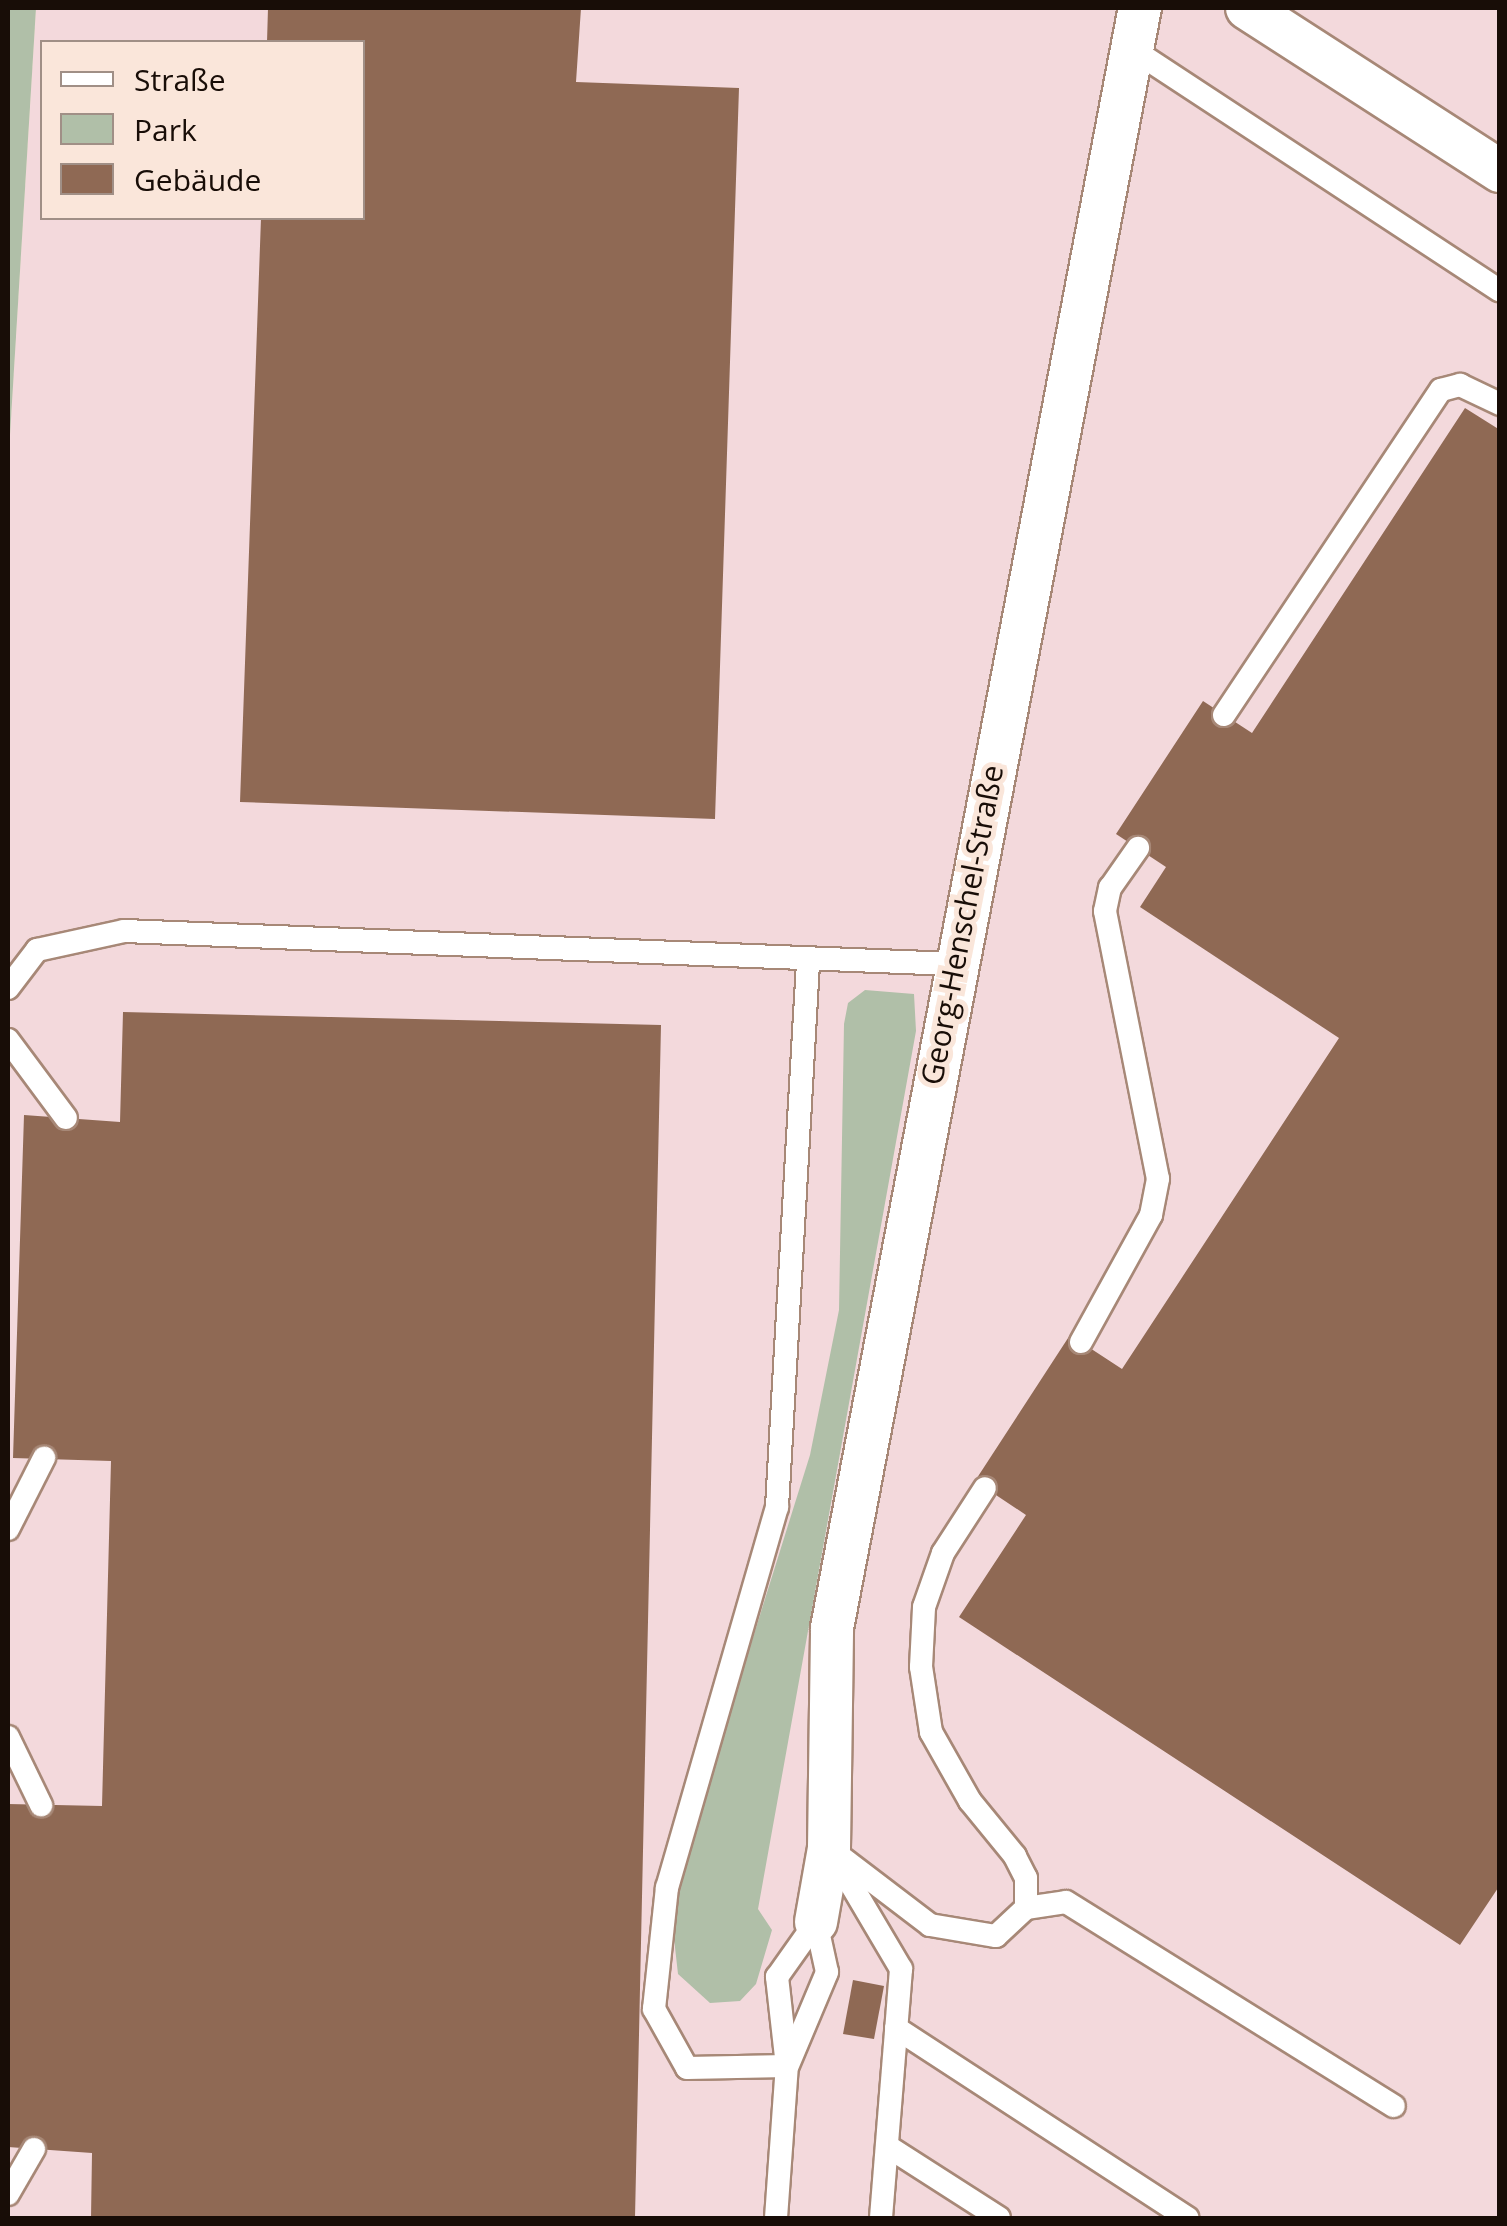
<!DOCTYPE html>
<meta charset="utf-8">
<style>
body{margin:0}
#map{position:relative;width:1507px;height:2226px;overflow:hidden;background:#fae6da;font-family:"Open Sans",sans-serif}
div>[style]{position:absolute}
.industrial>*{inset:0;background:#f3d9dc}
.green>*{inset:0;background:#b0bfa8}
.building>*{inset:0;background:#8f6954}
.roads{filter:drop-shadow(2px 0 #a78877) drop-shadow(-2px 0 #a78877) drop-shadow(0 2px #a78877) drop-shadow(0 -2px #a78877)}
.lane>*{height:22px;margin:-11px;padding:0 11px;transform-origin:11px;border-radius:11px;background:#fff}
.street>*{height:42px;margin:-21px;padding:0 21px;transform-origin:21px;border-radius:21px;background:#fff}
span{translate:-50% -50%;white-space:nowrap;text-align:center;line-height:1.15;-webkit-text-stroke:10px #fae6da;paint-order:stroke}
.street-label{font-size:30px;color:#180d07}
.frame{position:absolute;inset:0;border:10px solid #180d07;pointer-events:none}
.legend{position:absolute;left:40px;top:40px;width:325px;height:180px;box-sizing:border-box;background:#fae6da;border:2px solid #a08f86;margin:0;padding:12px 18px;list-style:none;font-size:30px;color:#180d07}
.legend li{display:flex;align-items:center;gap:20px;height:50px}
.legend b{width:50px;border:2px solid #a08f86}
</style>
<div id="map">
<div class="industrial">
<div style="clip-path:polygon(evenodd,36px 8px,1499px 8px,1499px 2218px,8px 2218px,8px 468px,36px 8px,42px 42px,362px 42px,362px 218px,42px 218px,42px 42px)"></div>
</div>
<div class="green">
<div style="clip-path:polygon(8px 8px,36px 8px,8px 468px)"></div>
<div style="clip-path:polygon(865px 990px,914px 994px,916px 1031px,758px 1909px,772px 1930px,756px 1984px,740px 2001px,710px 2003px,678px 1974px,670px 1903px,810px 1455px,839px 1310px,844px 1024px,848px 1003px)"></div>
</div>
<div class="building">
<div style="clip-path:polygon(268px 8px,581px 8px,576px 82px,739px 88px,715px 819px,240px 802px,261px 218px,362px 218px,362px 42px,267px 42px)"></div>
<div style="clip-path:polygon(1465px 408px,1500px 430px,1500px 1885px,1460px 1945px,959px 1617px,1026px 1515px,975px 1481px,1070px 1335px,1122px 1369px,1339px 1038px,1140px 907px,1166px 867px,1116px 834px,1203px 701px,1252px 733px)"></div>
<div style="clip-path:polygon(123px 1012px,661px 1025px,635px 2218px,91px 2218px,92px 2153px,8px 2147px,8px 1804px,102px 1806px,111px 1461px,13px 1458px,24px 1115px,120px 1122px)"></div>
<div style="clip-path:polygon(853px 1980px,884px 1986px,874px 2039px,843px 2034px)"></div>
</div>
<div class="roads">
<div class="lane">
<div style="left:1132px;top:49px;width:440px;rotate:33.3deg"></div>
<div style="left:1224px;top:715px;width:391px;rotate:-56.3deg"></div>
<div style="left:1441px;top:390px;width:20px;rotate:-15deg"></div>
<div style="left:1460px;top:385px;width:44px;rotate:25.4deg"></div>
<div style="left:8px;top:988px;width:48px;rotate:-52.7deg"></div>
<div style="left:37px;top:950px;width:89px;rotate:-12.3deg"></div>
<div style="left:124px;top:931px;width:831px;rotate:2.28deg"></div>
<div style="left:8px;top:1040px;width:97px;rotate:53.4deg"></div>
<div style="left:1081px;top:1342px;width:145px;rotate:-61.1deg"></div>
<div style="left:1151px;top:1215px;width:37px;rotate:-79deg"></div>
<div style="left:1158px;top:1179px;width:273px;rotate:-101.2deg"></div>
<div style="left:1105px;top:911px;width:24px;rotate:-78deg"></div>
<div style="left:1110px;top:888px;width:49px;rotate:-55deg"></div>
<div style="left:8px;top:1529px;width:80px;rotate:-63.1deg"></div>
<div style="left:8px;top:1737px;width:76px;rotate:64.1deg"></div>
<div style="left:829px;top:1848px;width:127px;rotate:37.3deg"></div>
<div style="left:930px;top:1925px;width:67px;rotate:9.5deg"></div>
<div style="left:996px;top:1936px;width:41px;rotate:-43deg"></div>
<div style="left:1026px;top:1908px;width:30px;rotate:-90deg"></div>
<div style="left:1026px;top:1878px;width:25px;rotate:-117deg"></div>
<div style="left:1015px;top:1856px;width:71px;rotate:-129.3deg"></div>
<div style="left:970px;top:1801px;width:79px;rotate:-119.5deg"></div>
<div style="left:931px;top:1732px;width:66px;rotate:-98.7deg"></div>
<div style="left:921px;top:1667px;width:60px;rotate:-87.1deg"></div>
<div style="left:924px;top:1607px;width:57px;rotate:-70.6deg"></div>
<div style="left:943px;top:1553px;width:77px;rotate:-57.1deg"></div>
<div style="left:836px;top:1859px;width:128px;rotate:59.4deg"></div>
<div style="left:901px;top:1969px;width:250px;rotate:94.6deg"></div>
<div style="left:1026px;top:1908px;width:40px;rotate:-8.5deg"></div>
<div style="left:1066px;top:1902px;width:386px;rotate:31.9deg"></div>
<div style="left:896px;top:2028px;width:348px;rotate:33.1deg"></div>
<div style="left:788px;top:2065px;width:101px;rotate:-67.2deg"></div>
<div style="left:827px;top:1972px;width:51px;rotate:-102.4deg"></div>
<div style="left:787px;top:2066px;width:100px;rotate:178.9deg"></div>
<div style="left:687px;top:2068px;width:68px;rotate:-119.2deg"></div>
<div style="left:654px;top:2009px;width:122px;rotate:-83.9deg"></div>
<div style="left:667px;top:1888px;width:397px;rotate:-73.9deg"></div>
<div style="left:777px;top:1507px;width:545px;rotate:-86.74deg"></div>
<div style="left:887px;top:2146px;width:133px;rotate:32.7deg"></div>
<div style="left:8px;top:2194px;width:52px;rotate:-60deg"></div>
<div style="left:776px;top:2218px;width:152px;rotate:-85.9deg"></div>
<div style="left:787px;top:2066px;width:90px;rotate:-96.4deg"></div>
<div style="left:777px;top:1977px;width:67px;rotate:-54.7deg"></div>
</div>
<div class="street">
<div style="left:1247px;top:8px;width:301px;rotate:32.8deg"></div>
<div style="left:816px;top:1922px;width:75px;rotate:-80deg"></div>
<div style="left:829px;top:1848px;width:220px;rotate:-89.2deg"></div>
<div style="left:832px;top:1628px;width:1649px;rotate:-79.24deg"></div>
</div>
</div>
<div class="street-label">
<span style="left:962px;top:925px;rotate:-79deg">Georg-Henschel-Straße</span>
</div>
<div class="frame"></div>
<ul class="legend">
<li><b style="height:12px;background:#fff"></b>Straße</li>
<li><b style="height:28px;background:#b0bfa8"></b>Park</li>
<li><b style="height:28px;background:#8f6954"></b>Gebäude</li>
</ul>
</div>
